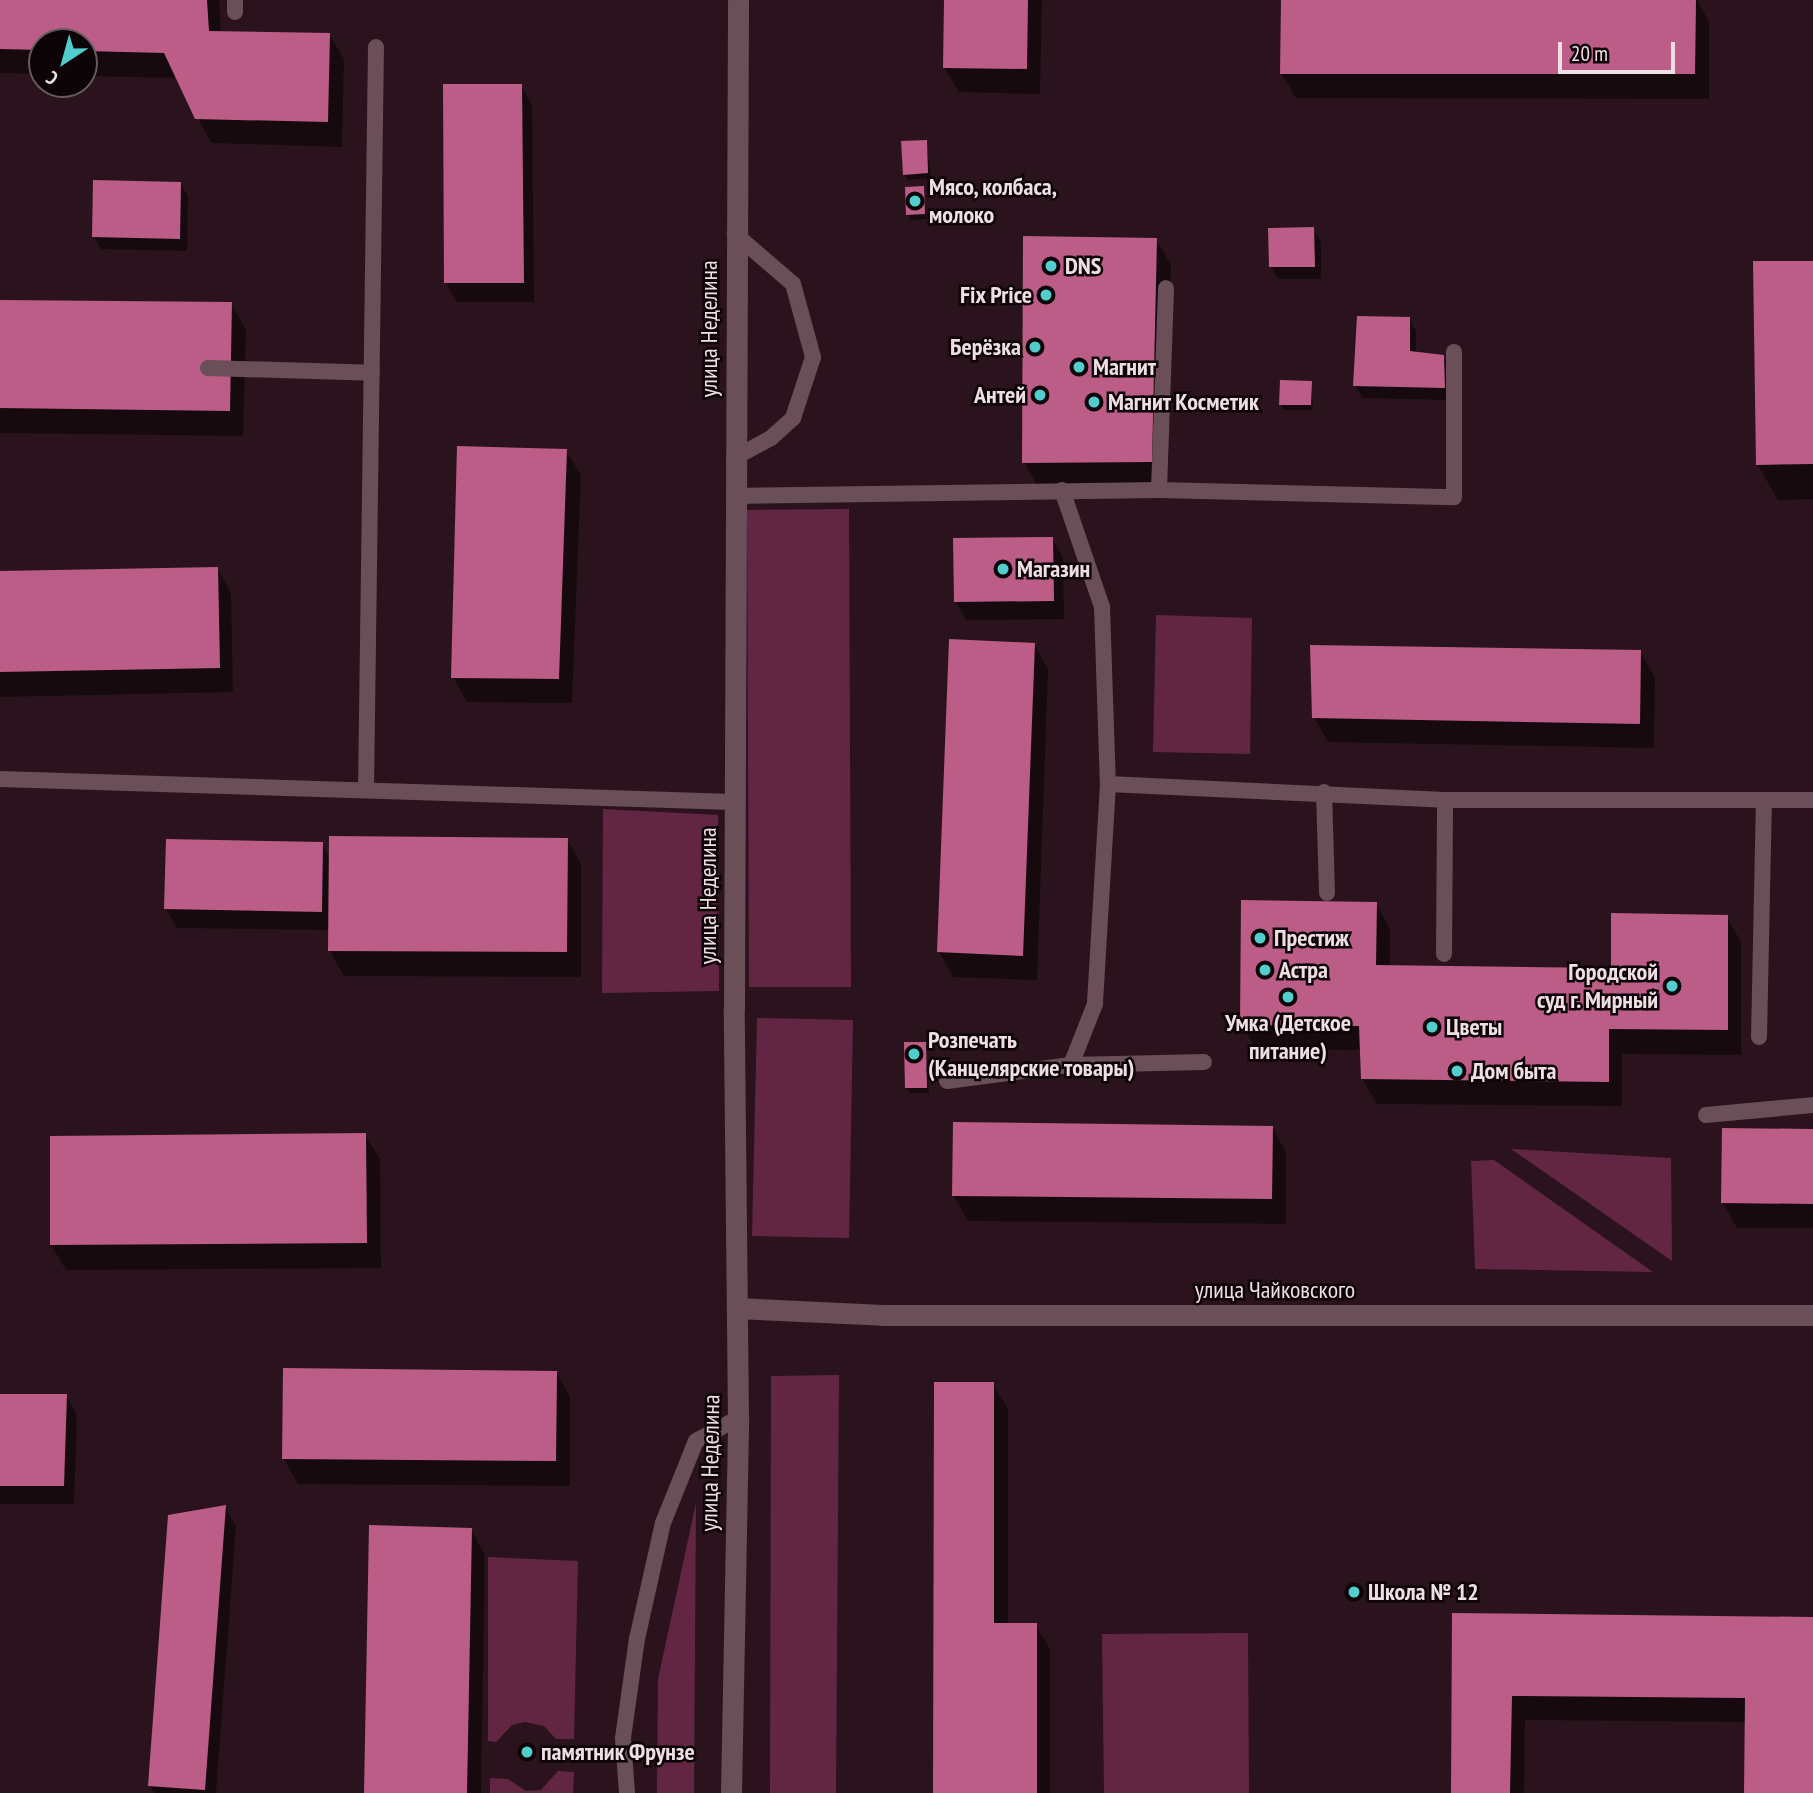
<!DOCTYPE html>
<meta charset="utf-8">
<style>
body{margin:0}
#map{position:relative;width:1813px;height:1793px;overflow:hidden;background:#2a131d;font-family:"PT Sans Narrow",sans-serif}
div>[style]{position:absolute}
.green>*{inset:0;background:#632642}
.shadow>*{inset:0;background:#0007}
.building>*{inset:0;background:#bb5d86}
.lane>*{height:16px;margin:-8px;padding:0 8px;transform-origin:8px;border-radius:8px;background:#6a4e58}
.street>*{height:21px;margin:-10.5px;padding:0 10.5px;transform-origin:10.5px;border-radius:10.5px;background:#6a4e58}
.secondary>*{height:21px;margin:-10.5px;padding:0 10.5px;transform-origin:10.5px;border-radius:10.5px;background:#6a4e58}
.dots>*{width:19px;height:19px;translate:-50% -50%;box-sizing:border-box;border:4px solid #0c0407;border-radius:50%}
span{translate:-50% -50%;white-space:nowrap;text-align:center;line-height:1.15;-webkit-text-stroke:5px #0c0407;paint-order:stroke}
.poi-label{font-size:24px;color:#efdee4;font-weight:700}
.left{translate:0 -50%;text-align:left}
.right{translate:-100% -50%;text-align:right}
.street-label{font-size:24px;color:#efdee4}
.north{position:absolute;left:28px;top:28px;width:70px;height:70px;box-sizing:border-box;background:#0c0407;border:2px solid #675b5f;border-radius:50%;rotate:216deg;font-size:19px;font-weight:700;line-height:28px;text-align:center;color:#efdee4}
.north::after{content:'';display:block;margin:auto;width:24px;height:32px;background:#52cdce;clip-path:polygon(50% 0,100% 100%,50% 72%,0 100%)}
.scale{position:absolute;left:1558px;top:42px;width:117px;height:32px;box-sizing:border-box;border:4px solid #efdee4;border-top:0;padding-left:9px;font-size:21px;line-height:24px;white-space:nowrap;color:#efdee4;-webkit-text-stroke:5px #0c0407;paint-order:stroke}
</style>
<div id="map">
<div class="green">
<div style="clip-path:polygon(849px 509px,851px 987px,749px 987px,747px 510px)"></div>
<div style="clip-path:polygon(1156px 615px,1252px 618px,1250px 754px,1153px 752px)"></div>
<div style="clip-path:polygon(603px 809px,718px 815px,719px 991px,602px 993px)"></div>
<div style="clip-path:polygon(757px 1018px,853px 1020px,849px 1238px,752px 1236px)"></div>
<div style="clip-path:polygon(1511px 1149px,1671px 1158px,1672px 1261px)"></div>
<div style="clip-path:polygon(1494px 1160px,1653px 1272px,1475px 1269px,1471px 1161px)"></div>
<div style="clip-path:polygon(839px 1375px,836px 1793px,770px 1793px,771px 1376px)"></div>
<div style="clip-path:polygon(696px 1503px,694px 1793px,657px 1793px,658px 1679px)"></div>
<div style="clip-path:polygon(488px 1557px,578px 1561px,574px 1739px,556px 1739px,544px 1726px,525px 1722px,512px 1725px,496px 1742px,488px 1741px)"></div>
<div style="clip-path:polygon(1248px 1633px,1249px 1793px,1104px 1793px,1102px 1634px)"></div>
<div style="clip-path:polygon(558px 1771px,574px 1772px,573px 1793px,490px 1793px,490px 1778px,508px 1779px,526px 1791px,541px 1790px)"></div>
</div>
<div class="shadow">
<div style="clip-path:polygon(0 0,219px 0,221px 32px,329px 34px,344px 59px,342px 147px,211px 143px,178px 78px,84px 76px,84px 42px,42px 42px,42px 74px,0 73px)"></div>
<div style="clip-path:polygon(946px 0,1042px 0,1040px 94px,959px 92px,944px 68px)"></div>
<div style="clip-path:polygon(1283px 0,1697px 0,1709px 22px,1709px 99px,1296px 98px,1281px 73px)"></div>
<div style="clip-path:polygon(521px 86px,532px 105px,534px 302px,457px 302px,446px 283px)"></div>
<div style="clip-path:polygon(926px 141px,931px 178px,908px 180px,904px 174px)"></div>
<div style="clip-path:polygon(180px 183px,188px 196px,187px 251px,101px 249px,94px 237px)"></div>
<div style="clip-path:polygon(923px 188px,927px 219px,911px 220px,907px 214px)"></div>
<div style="clip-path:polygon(1313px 229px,1321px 242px,1321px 279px,1278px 279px,1271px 267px)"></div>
<div style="clip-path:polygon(1156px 240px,1171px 264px,1166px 486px,1038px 487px,1024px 462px)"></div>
<div style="clip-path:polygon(1813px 263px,1813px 499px,1778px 500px,1757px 464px)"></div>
<div style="clip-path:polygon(0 301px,231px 304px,246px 329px,243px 436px,0 433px)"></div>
<div style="clip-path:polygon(1409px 319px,1416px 331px,1416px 353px,1443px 356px,1450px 369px,1451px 400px,1362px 398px,1355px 385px)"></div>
<div style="clip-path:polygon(1311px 382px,1313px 410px,1284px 410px,1281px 404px)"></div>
<div style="clip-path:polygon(566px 451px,581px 475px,572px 703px,467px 702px,453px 677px)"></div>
<div style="clip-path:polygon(1052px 539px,1063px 557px,1064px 619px,966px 620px,956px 602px)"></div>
<div style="clip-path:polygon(217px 568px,231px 593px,233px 692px,0 697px,0 573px)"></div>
<div style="clip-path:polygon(1034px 644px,1048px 669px,1037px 980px,953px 977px,939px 952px)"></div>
<div style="clip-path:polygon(1640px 652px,1655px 677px,1654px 748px,1328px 742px,1314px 717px)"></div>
<div style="clip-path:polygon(567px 839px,581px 864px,581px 977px,344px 976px,330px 951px,330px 930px,177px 928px,166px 909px,322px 844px,330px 859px)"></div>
<div style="clip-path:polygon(1376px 904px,1390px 929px,1390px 967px,1613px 970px,1727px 917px,1741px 942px,1741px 1055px,1622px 1054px,1622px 1106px,1377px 1104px,1362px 1079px,1361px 1050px,1256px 1049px,1242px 1024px)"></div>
<div style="clip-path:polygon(925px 1043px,929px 1093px,910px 1093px,906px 1088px)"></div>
<div style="clip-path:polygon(1272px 1127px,1286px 1152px,1286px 1224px,968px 1221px,954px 1196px)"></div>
<div style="clip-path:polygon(1813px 1130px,1813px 1228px,1737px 1228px,1723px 1203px)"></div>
<div style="clip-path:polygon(365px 1135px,380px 1159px,381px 1268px,66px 1270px,51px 1245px)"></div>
<div style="clip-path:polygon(556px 1372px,570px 1397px,570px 1486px,298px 1484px,284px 1459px)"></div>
<div style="clip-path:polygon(993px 1384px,1008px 1409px,1008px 1625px,1035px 1625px,1050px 1649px,1050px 1793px,934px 1793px)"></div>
<div style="clip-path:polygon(0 1396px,66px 1396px,77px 1415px,74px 1504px,0 1504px)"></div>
<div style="clip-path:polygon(225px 1507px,236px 1526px,216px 1793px,154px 1793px,150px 1786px)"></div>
<div style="clip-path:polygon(471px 1530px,485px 1555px,481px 1793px,365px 1793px)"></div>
<div style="clip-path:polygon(1454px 1615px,1813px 1619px,1813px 1793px,1746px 1793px,1747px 1722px,1525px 1720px,1524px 1793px,1453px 1793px)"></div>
</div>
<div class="building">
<div style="clip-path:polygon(0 0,207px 0,209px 31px,330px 33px,328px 122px,195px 119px,164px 53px,84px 51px,84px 42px,42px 42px,42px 50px,0 49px)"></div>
<div style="clip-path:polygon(944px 0,1028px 0,1027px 69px,943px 68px)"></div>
<div style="clip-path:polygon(1281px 0,1696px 0,1695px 74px,1280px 74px)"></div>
<div style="clip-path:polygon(443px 84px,522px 84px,524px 283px,444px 283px)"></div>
<div style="clip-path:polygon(927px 140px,928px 173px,903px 175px,901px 141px)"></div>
<div style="clip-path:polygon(93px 180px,181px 182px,180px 239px,92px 237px)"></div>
<div style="clip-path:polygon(924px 186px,925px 214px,906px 215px,905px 187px)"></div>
<div style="clip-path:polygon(1314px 227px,1315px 267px,1269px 267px,1268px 228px)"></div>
<div style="clip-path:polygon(1023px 236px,1157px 238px,1152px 462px,1022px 463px)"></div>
<div style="clip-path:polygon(1753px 261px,1813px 261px,1813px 464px,1756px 465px)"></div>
<div style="clip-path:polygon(0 300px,232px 302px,230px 411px,0 408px)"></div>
<div style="clip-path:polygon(1357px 316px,1410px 317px,1410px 351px,1444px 355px,1445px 388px,1353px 386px)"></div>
<div style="clip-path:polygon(1280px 380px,1312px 381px,1311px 405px,1279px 405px)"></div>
<div style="clip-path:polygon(457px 446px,567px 449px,559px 679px,451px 678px)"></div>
<div style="clip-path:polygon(1053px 537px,1054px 601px,954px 602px,953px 538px)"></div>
<div style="clip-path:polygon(218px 567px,220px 668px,0 672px,0 571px)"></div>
<div style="clip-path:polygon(949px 639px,1035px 643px,1023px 956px,937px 952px)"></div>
<div style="clip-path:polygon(1310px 645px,1641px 650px,1640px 724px,1312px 718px)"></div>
<div style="clip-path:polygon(329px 836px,568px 838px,567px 952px,328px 951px)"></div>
<div style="clip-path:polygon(166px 839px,323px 842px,322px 912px,164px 909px)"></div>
<div style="clip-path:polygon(1241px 900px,1377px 902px,1376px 965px,1611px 968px,1611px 913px,1728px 915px,1728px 1030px,1609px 1029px,1609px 1082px,1361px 1079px,1359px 1026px,1240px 1025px)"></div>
<div style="clip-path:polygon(904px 1042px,926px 1042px,927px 1088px,905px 1088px)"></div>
<div style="clip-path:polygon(953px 1122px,1273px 1126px,1272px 1199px,952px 1196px)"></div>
<div style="clip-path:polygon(1722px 1128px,1813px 1129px,1813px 1204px,1721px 1203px)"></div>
<div style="clip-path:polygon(366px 1133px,367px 1243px,50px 1245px,50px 1136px)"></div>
<div style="clip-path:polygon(283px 1368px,557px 1371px,556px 1461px,282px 1459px)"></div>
<div style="clip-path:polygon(934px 1382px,994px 1382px,994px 1623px,1037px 1623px,1037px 1793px,933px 1793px)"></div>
<div style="clip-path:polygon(0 1394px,67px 1394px,64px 1486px,0 1486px)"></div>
<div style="clip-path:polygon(226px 1505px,205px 1790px,148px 1786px,168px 1515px)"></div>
<div style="clip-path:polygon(369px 1525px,472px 1528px,467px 1793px,364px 1793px)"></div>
<div style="clip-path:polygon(1452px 1613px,1813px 1617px,1813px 1793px,1744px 1793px,1745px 1698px,1512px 1696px,1510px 1793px,1451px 1793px)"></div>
</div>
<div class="lane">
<div style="left:235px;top:0;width:12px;rotate:90deg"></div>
<div style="left:208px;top:368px;width:164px;rotate:1.7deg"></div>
<div style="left:734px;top:458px;width:42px;rotate:-28.4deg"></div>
<div style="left:771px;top:438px;width:30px;rotate:-42deg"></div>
<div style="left:793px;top:418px;width:64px;rotate:-71.8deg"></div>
<div style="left:813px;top:357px;width:76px;rotate:-105.3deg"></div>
<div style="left:793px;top:284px;width:77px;rotate:-139.2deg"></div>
<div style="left:1062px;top:490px;width:124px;rotate:71.1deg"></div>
<div style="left:1102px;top:607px;width:177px;rotate:88.1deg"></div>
<div style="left:1108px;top:784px;width:337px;rotate:2.7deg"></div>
<div style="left:1445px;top:800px;width:368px"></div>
<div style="left:1159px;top:490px;width:202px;rotate:-88deg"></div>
<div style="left:734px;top:496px;width:425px;rotate:-0.8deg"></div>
<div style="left:1159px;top:490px;width:295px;rotate:1.4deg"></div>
<div style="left:1454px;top:497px;width:145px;rotate:-90deg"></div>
<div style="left:0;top:779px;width:734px;rotate:1.79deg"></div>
<div style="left:1108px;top:784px;width:220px;rotate:93.4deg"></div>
<div style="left:1095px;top:1004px;width:66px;rotate:111.5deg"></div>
<div style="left:1071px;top:1065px;width:133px;rotate:-1.3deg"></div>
<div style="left:366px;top:790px;width:743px;rotate:-89.23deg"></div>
<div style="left:1324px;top:792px;width:101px;rotate:88.3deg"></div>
<div style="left:1444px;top:954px;width:154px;rotate:-89.6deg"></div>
<div style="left:1759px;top:1037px;width:235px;rotate:-88.8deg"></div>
<div style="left:947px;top:1081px;width:125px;rotate:-7.4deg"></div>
<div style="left:1706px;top:1115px;width:107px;rotate:-5.3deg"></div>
<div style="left:627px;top:1793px;width:55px;rotate:-94.2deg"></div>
<div style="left:623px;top:1738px;width:100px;rotate:-82deg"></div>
<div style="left:637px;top:1639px;width:119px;rotate:-77.4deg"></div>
<div style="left:663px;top:1523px;width:88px;rotate:-68.1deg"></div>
<div style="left:696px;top:1441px;width:48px;rotate:-28.7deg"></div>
</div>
<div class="street">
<div style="left:737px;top:1308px;width:146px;rotate:2.7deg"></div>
<div style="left:883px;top:1315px;width:930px"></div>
</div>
<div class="secondary">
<div style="left:731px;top:1793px;width:375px;rotate:-88.9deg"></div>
<div style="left:738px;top:1418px;width:410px;rotate:-90.6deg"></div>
<div style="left:734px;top:1008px;width:1008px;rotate:-89.77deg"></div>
</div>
<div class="dots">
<div style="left:915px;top:201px;background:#52cdce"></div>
<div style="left:1051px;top:266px;background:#52cdce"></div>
<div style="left:1046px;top:295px;background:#52cdce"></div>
<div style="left:1035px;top:347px;background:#52cdce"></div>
<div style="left:1079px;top:367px;background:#52cdce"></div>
<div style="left:1040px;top:395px;background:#52cdce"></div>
<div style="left:1094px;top:402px;background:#52cdce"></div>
<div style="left:1003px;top:569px;background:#52cdce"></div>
<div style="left:1260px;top:938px;background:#52cdce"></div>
<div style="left:1265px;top:970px;background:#52cdce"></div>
<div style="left:1672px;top:986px;background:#52cdce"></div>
<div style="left:1288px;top:997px;background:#52cdce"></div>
<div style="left:1432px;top:1027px;background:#52cdce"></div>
<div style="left:914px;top:1054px;background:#52cdce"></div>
<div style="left:1457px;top:1071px;background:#52cdce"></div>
<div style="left:1354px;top:1592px;background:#52cdce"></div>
<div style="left:527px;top:1752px;background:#52cdce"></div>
</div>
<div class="poi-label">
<span class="left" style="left:929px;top:201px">Мясо, колбаса,<br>молоко</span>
<span class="left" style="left:1065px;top:266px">DNS</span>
<span class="right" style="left:1032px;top:295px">Fix Price</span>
<span class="right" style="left:1021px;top:347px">Берёзка</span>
<span class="left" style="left:1093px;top:367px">Магнит</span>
<span class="right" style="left:1026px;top:395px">Антей</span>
<span class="left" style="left:1108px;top:402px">Магнит Косметик</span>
<span class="left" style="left:1017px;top:569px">Магазин</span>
<span class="left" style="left:1274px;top:938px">Престиж</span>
<span class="left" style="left:1279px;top:970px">Астра</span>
<span class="right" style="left:1658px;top:986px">Городской<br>суд г. Мирный</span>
<span style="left:1288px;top:1037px">Умка (Детское<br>питание)</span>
<span class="left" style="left:1446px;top:1027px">Цветы</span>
<span class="left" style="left:928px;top:1054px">Розпечать<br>(Канцелярские товары)</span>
<span class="left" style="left:1471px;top:1071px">Дом быта</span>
<span class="left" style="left:1368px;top:1592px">Школа № 12</span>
<span class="left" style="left:541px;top:1752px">памятник Фрунзе</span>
</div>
<div class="street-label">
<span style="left:709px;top:329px;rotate:-90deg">улица Неделина</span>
<span style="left:708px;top:896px;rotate:-90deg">улица Неделина</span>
<span style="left:1275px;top:1290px">улица Чайковского</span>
<span style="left:710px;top:1463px;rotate:-89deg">улица Неделина</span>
</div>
<div class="north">С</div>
<div class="scale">20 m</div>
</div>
